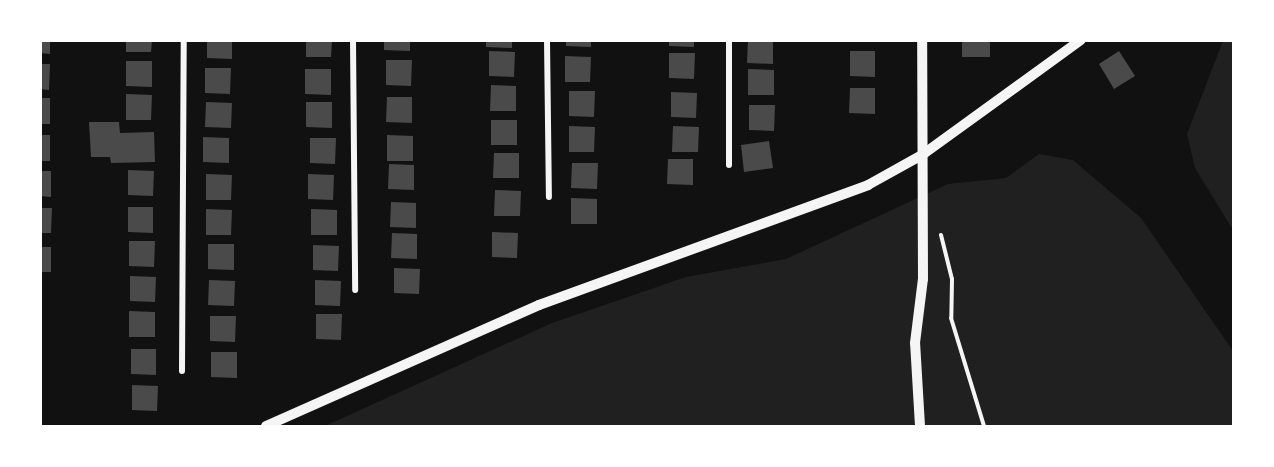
<!DOCTYPE html>
<style>
body{margin:0}
#map{position:relative;width:1274px;height:467px;overflow:hidden;background:#111;font-family:Signika,sans-serif}
div>[style]{position:absolute}
.green>*{inset:0;background:#202020}
.building>*{inset:0;background:#4a4a4a}
.path>*{height:4px;margin:-2px;padding:0 2px;transform-origin:2px;border-radius:2px;background:#f5f5f5}
.minor>*{height:6px;margin:-3px;padding:0 3px;transform-origin:3px;border-radius:3px;background:#f5f5f5}
.tertiary>*{height:10px;margin:-5px;padding:0 5px;transform-origin:5px;border-radius:5px;background:#f5f5f5}
span{translate:-50% -50%;white-space:nowrap;text-align:center;line-height:1.15;-webkit-text-stroke:4.5px #fff;paint-order:stroke}
.frame{position:absolute;inset:0;border:42px solid #fff;pointer-events:none}
</style>
<div id="map">
<div class="green">
<div style="clip-path:polygon(1223px 41px,1233px 41px,1233px 230px,1195px 168px,1187px 134px)"></div>
<div style="clip-path:polygon(1039px 154px,1073px 160px,1141px 218px,1233px 351px,1233px 426px,325px 426px,552px 323px,686px 277px,786px 259px,948px 184px,1006px 178px)"></div>
</div>
<div class="building">
<div style="clip-path:polygon(40px 40px,50px 40px,50px 54px,40px 53px)"></div>
<div style="clip-path:polygon(126px 40px,152px 40px,151px 52px,126px 52px)"></div>
<div style="clip-path:polygon(207px 40px,232px 40px,232px 59px,207px 58px)"></div>
<div style="clip-path:polygon(306px 40px,332px 40px,331px 57px,306px 57px)"></div>
<div style="clip-path:polygon(384px 40px,410px 40px,410px 51px,384px 50px)"></div>
<div style="clip-path:polygon(486px 40px,512px 40px,512px 48px,486px 47px)"></div>
<div style="clip-path:polygon(566px 40px,591px 40px,591px 47px,566px 46px)"></div>
<div style="clip-path:polygon(669px 40px,694px 40px,694px 47px,669px 46px)"></div>
<div style="clip-path:polygon(748px 40px,773px 40px,773px 64px,747px 63px)"></div>
<div style="clip-path:polygon(962px 41px,990px 41px,990px 57px,962px 57px)"></div>
<div style="clip-path:polygon(489px 51px,515px 52px,514px 77px,489px 76px)"></div>
<div style="clip-path:polygon(850px 51px,875px 51px,875px 77px,850px 76px)"></div>
<div style="clip-path:polygon(1119px 51px,1135px 76px,1114px 89px,1099px 64px)"></div>
<div style="clip-path:polygon(669px 53px,695px 53px,694px 79px,669px 78px)"></div>
<div style="clip-path:polygon(565px 56px,591px 57px,590px 82px,565px 82px)"></div>
<div style="clip-path:polygon(386px 60px,412px 60px,411px 86px,386px 85px)"></div>
<div style="clip-path:polygon(126px 61px,152px 61px,152px 87px,126px 86px)"></div>
<div style="clip-path:polygon(40px 64px,50px 64px,49px 90px,40px 89px)"></div>
<div style="clip-path:polygon(205px 68px,231px 68px,230px 94px,205px 93px)"></div>
<div style="clip-path:polygon(305px 69px,331px 69px,331px 95px,305px 94px)"></div>
<div style="clip-path:polygon(748px 69px,774px 70px,774px 95px,748px 95px)"></div>
<div style="clip-path:polygon(491px 85px,516px 86px,516px 111px,490px 111px)"></div>
<div style="clip-path:polygon(850px 88px,875px 88px,875px 114px,849px 113px)"></div>
<div style="clip-path:polygon(569px 91px,595px 91px,594px 117px,569px 116px)"></div>
<div style="clip-path:polygon(671px 92px,697px 93px,696px 118px,671px 117px)"></div>
<div style="clip-path:polygon(126px 94px,152px 95px,151px 120px,126px 120px)"></div>
<div style="clip-path:polygon(387px 97px,412px 97px,412px 123px,386px 122px)"></div>
<div style="clip-path:polygon(40px 98px,50px 98px,50px 124px,40px 124px)"></div>
<div style="clip-path:polygon(206px 102px,232px 103px,231px 128px,205px 127px)"></div>
<div style="clip-path:polygon(306px 102px,332px 102px,332px 128px,306px 127px)"></div>
<div style="clip-path:polygon(749px 105px,775px 105px,774px 131px,749px 130px)"></div>
<div style="clip-path:polygon(491px 120px,517px 120px,517px 145px,491px 145px)"></div>
<div style="clip-path:polygon(89px 122px,119px 122px,120px 133px,154px 132px,155px 162px,111px 163px,110px 157px,91px 157px)"></div>
<div style="clip-path:polygon(569px 126px,595px 127px,594px 152px,569px 152px)"></div>
<div style="clip-path:polygon(673px 126px,699px 127px,698px 152px,672px 152px)"></div>
<div style="clip-path:polygon(40px 135px,50px 135px,50px 161px,40px 161px)"></div>
<div style="clip-path:polygon(387px 135px,413px 136px,413px 161px,387px 161px)"></div>
<div style="clip-path:polygon(203px 137px,229px 138px,229px 163px,203px 162px)"></div>
<div style="clip-path:polygon(310px 138px,336px 138px,335px 164px,310px 163px)"></div>
<div style="clip-path:polygon(769px 141px,773px 168px,744px 172px,741px 145px)"></div>
<div style="clip-path:polygon(494px 153px,519px 153px,519px 178px,493px 178px)"></div>
<div style="clip-path:polygon(668px 159px,693px 159px,693px 185px,667px 184px)"></div>
<div style="clip-path:polygon(572px 163px,598px 163px,597px 189px,571px 188px)"></div>
<div style="clip-path:polygon(389px 164px,414px 165px,414px 190px,388px 189px)"></div>
<div style="clip-path:polygon(128px 170px,154px 171px,153px 196px,128px 195px)"></div>
<div style="clip-path:polygon(40px 171px,51px 171px,51px 197px,40px 196px)"></div>
<div style="clip-path:polygon(206px 174px,232px 175px,231px 200px,206px 200px)"></div>
<div style="clip-path:polygon(308px 174px,334px 175px,333px 200px,308px 199px)"></div>
<div style="clip-path:polygon(495px 190px,521px 191px,520px 216px,494px 216px)"></div>
<div style="clip-path:polygon(571px 198px,597px 199px,597px 224px,571px 224px)"></div>
<div style="clip-path:polygon(391px 202px,416px 203px,416px 228px,390px 227px)"></div>
<div style="clip-path:polygon(128px 207px,153px 207px,153px 233px,128px 232px)"></div>
<div style="clip-path:polygon(40px 208px,52px 208px,51px 233px,40px 233px)"></div>
<div style="clip-path:polygon(206px 209px,232px 210px,231px 235px,206px 235px)"></div>
<div style="clip-path:polygon(311px 209px,337px 210px,337px 235px,311px 235px)"></div>
<div style="clip-path:polygon(492px 232px,518px 233px,517px 258px,492px 257px)"></div>
<div style="clip-path:polygon(392px 233px,417px 234px,417px 259px,391px 258px)"></div>
<div style="clip-path:polygon(129px 241px,155px 241px,154px 267px,129px 266px)"></div>
<div style="clip-path:polygon(208px 244px,234px 244px,234px 270px,208px 269px)"></div>
<div style="clip-path:polygon(313px 245px,339px 246px,338px 271px,313px 270px)"></div>
<div style="clip-path:polygon(40px 247px,51px 247px,51px 272px,40px 272px)"></div>
<div style="clip-path:polygon(394px 268px,420px 269px,419px 294px,394px 293px)"></div>
<div style="clip-path:polygon(130px 276px,156px 277px,155px 302px,130px 301px)"></div>
<div style="clip-path:polygon(209px 280px,235px 281px,234px 306px,208px 305px)"></div>
<div style="clip-path:polygon(315px 280px,341px 281px,340px 306px,315px 305px)"></div>
<div style="clip-path:polygon(129px 311px,155px 312px,155px 337px,129px 337px)"></div>
<div style="clip-path:polygon(316px 314px,342px 314px,341px 340px,316px 339px)"></div>
<div style="clip-path:polygon(210px 316px,236px 316px,235px 342px,210px 341px)"></div>
<div style="clip-path:polygon(131px 349px,156px 349px,156px 375px,131px 374px)"></div>
<div style="clip-path:polygon(211px 352px,237px 352px,237px 378px,211px 377px)"></div>
<div style="clip-path:polygon(132px 385px,158px 386px,157px 411px,132px 410px)"></div>
</div>
<div class="path">
<div style="left:941px;top:235px;width:45px;rotate:76deg"></div>
<div style="left:952px;top:279px;width:39px;rotate:91deg"></div>
<div style="left:951px;top:318px;width:113px;rotate:73deg"></div>
</div>
<div class="minor">
<div style="left:353px;top:40px;width:250px;rotate:89.5deg"></div>
<div style="left:547px;top:40px;width:157px;rotate:89.3deg"></div>
<div style="left:729px;top:165px;width:125px;rotate:-90deg"></div>
<div style="left:182px;top:371px;width:331px;rotate:-89.7deg"></div>
</div>
<div class="tertiary">
<div style="left:266px;top:426px;width:299px;rotate:-23.9deg"></div>
<div style="left:539px;top:305px;width:350px;rotate:-20deg"></div>
<div style="left:868px;top:185px;width:62px;rotate:-29.1deg"></div>
<div style="left:922px;top:155px;width:196px;rotate:-35.9deg"></div>
<div style="left:920px;top:426px;width:83px;rotate:-93.4deg"></div>
<div style="left:915px;top:343px;width:64px;rotate:-82.9deg"></div>
<div style="left:923px;top:279px;width:239px;rotate:-90.2deg"></div>
</div>
<div class="frame"></div>
</div>
